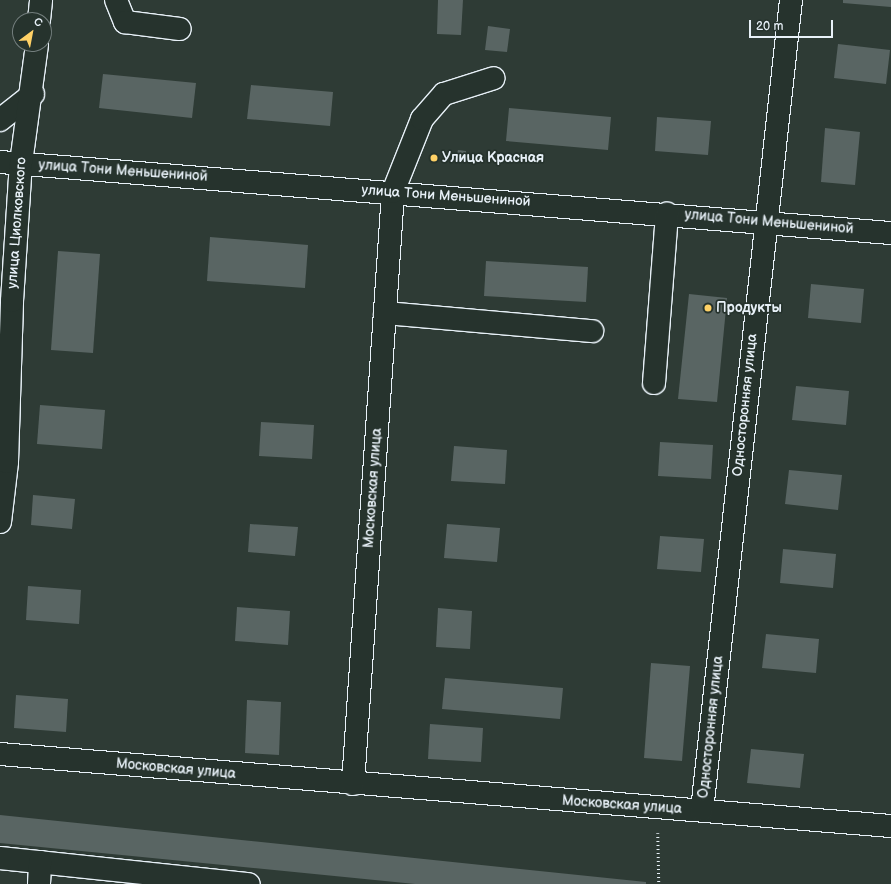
<!DOCTYPE html>
<meta charset="utf-8">
<style>
body{margin:0}
#map{position:relative;width:891px;height:884px;overflow:hidden;background:#2e3b35;font-family:"Balsamiq Sans",sans-serif}
div>[style]{position:absolute}
.building>*{inset:0;background:#596563}
.path>*{height:2.5px;margin-top:-1.25px;transform-origin:0;background:repeating-linear-gradient(90deg,#e8f1f8 0 1px,transparent 0 4px)}
.roads{filter:drop-shadow(1px 0 #e8f1f8) drop-shadow(-1px 0 #e8f1f8) drop-shadow(0 1px #e8f1f8) drop-shadow(0 -1px #e8f1f8)}
.minor>*{height:22px;margin:-11px;padding:0 11px;transform-origin:11px;border-radius:11px;background:#26332d}
.dots>*{width:11px;height:11px;translate:-50% -50%;box-sizing:border-box;border:2px solid #26332d;border-radius:50%}
span{translate:-50% -50%;white-space:nowrap;text-align:center;line-height:1.15;-webkit-text-stroke:3.5px #26332d;paint-order:stroke}
.poi-label{font-size:14px;color:#e8f1f8;font-weight:700}
.left{translate:0 -50%;text-align:left}
.street-label{font-size:14px;color:#e8f1f8}
.north{position:absolute;left:12px;top:12px;width:40px;height:40px;box-sizing:border-box;background:#26332d;border:1px solid #747f7e;border-radius:50%;rotate:32deg;font-size:11px;font-weight:700;line-height:16px;text-align:center;color:#e8f1f8}
.north::after{content:'';display:block;margin:auto;width:14px;height:18px;background:#ffd166;clip-path:polygon(50% 0,100% 100%,50% 72%,0 100%)}
.scale{position:absolute;left:749px;top:20px;width:84px;height:18px;box-sizing:border-box;border:2px solid #e8f1f8;border-top:0;padding-left:5px;font-size:12px;line-height:14px;white-space:nowrap;color:#e8f1f8;-webkit-text-stroke:3px #26332d;paint-order:stroke}
</style>
<div id="map">
<div class="building">
<div style="clip-path:polygon(438px 0,463px 0,461px 35px,437px 34px)"></div>
<div style="clip-path:polygon(843px 0,891px 0,891px 7px,843px 3px)"></div>
<div style="clip-path:polygon(488px 26px,510px 29px,507px 52px,485px 50px)"></div>
<div style="clip-path:polygon(838px 44px,890px 50px,886px 84px,834px 78px)"></div>
<div style="clip-path:polygon(103px 74px,196px 83px,192px 118px,99px 108px)"></div>
<div style="clip-path:polygon(251px 85px,333px 92px,330px 126px,247px 119px)"></div>
<div style="clip-path:polygon(509px 108px,611px 117px,608px 150px,506px 141px)"></div>
<div style="clip-path:polygon(657px 117px,711px 121px,708px 155px,655px 151px)"></div>
<div style="clip-path:polygon(825px 128px,860px 132px,855px 185px,821px 182px)"></div>
<div style="clip-path:polygon(458px 150px,466px 151px,466px 154px,457px 154px)"></div>
<div style="clip-path:polygon(210px 237px,308px 245px,305px 288px,207px 281px)"></div>
<div style="clip-path:polygon(58px 251px,100px 254px,93px 353px,51px 350px)"></div>
<div style="clip-path:polygon(486px 261px,588px 267px,586px 302px,484px 296px)"></div>
<div style="clip-path:polygon(811px 284px,864px 289px,861px 323px,808px 318px)"></div>
<div style="clip-path:polygon(689px 294px,727px 298px,717px 402px,678px 399px)"></div>
<div style="clip-path:polygon(796px 386px,849px 391px,846px 425px,792px 420px)"></div>
<div style="clip-path:polygon(40px 405px,105px 410px,102px 449px,37px 444px)"></div>
<div style="clip-path:polygon(261px 422px,314px 425px,312px 459px,259px 456px)"></div>
<div style="clip-path:polygon(660px 442px,713px 445px,711px 479px,658px 476px)"></div>
<div style="clip-path:polygon(454px 446px,507px 450px,505px 484px,451px 481px)"></div>
<div style="clip-path:polygon(789px 470px,842px 475px,838px 510px,785px 504px)"></div>
<div style="clip-path:polygon(33px 495px,75px 499px,72px 529px,31px 525px)"></div>
<div style="clip-path:polygon(250px 524px,298px 527px,295px 556px,248px 552px)"></div>
<div style="clip-path:polygon(447px 524px,500px 528px,497px 562px,444px 558px)"></div>
<div style="clip-path:polygon(660px 536px,704px 539px,701px 572px,657px 569px)"></div>
<div style="clip-path:polygon(783px 549px,836px 554px,833px 588px,780px 583px)"></div>
<div style="clip-path:polygon(28px 586px,81px 590px,79px 624px,26px 620px)"></div>
<div style="clip-path:polygon(237px 607px,290px 611px,288px 645px,235px 641px)"></div>
<div style="clip-path:polygon(438px 608px,472px 611px,470px 649px,436px 647px)"></div>
<div style="clip-path:polygon(766px 634px,819px 639px,816px 673px,762px 668px)"></div>
<div style="clip-path:polygon(651px 663px,690px 666px,682px 761px,644px 758px)"></div>
<div style="clip-path:polygon(445px 678px,563px 688px,560px 719px,442px 709px)"></div>
<div style="clip-path:polygon(16px 695px,68px 699px,66px 732px,14px 728px)"></div>
<div style="clip-path:polygon(247px 700px,281px 702px,279px 755px,245px 753px)"></div>
<div style="clip-path:polygon(430px 724px,483px 728px,481px 762px,428px 759px)"></div>
<div style="clip-path:polygon(751px 749px,804px 754px,800px 788px,747px 783px)"></div>
<div style="clip-path:polygon(0 815px,646px 882px,646px 884px,415px 884px,0 843px)"></div>
</div>
<div class="path">
<div style="left:658px;top:833px;width:51px;rotate:88.9deg"></div>
</div>
<div class="roads">
<div class="minor">
<div style="left:116px;top:0;width:24px;rotate:68deg"></div>
<div style="left:125px;top:22px;width:55px;rotate:7.3deg"></div>
<div style="left:39px;top:20px;width:20px;rotate:-84deg"></div>
<div style="left:0;top:120px;width:42px;rotate:-38.2deg"></div>
<div style="left:0;top:162px;width:894px;rotate:4.56deg"></div>
<div style="left:385px;top:313px;width:208px;rotate:5deg"></div>
<div style="left:654px;top:383px;width:170px;rotate:-85.6deg"></div>
<div style="left:0;top:522px;width:60px;rotate:-83.3deg"></div>
<div style="left:7px;top:462px;width:161px;rotate:-88.2deg"></div>
<div style="left:12px;top:301px;width:138px;rotate:-86.3deg"></div>
<div style="left:21px;top:163px;width:120px;rotate:-82.3deg"></div>
<div style="left:0;top:754px;width:894px;rotate:4.62deg"></div>
<div style="left:353px;top:784px;width:593px;rotate:-86.13deg"></div>
<div style="left:393px;top:192px;width:79px;rotate:-68.3deg"></div>
<div style="left:422px;top:119px;width:33px;rotate:-49deg"></div>
<div style="left:444px;top:94px;width:52px;rotate:-17.7deg"></div>
<div style="left:702px;top:810px;width:815px;rotate:-83.73deg"></div>
<div style="left:0;top:858px;width:250px;rotate:6deg"></div>
<div style="left:39px;top:884px;width:22px;rotate:-87deg"></div>
</div>
</div>
<div class="dots">
<div style="left:434px;top:158px;background:#ffd166"></div>
<div style="left:708px;top:308px;background:#ffd166"></div>
</div>
<div class="poi-label">
<span class="left" style="left:442px;top:158px">Улица Красная</span>
<span class="left" style="left:716px;top:308px">Продукты</span>
</div>
<div class="street-label">
<span style="left:123px;top:171px;rotate:4deg">улица Тони Меньшениной</span>
<span style="left:446px;top:196px;rotate:4deg">улица Тони Меньшениной</span>
<span style="left:769px;top:222px;rotate:5deg">улица Тони Меньшениной</span>
<span style="left:17px;top:223px;rotate:-86deg">улица Циолковского</span>
<span style="left:745px;top:405px;rotate:-84deg">Односторонняя улица</span>
<span style="left:373px;top:488px;rotate:-86deg">Московская улица</span>
<span style="left:711px;top:727px;rotate:-84deg">Односторонняя улица</span>
<span style="left:176px;top:769px;rotate:5deg">Московская улица</span>
<span style="left:622px;top:805px;rotate:4deg">Московская улица</span>
</div>
<div class="north">С</div>
<div class="scale">20 m</div>
</div>
